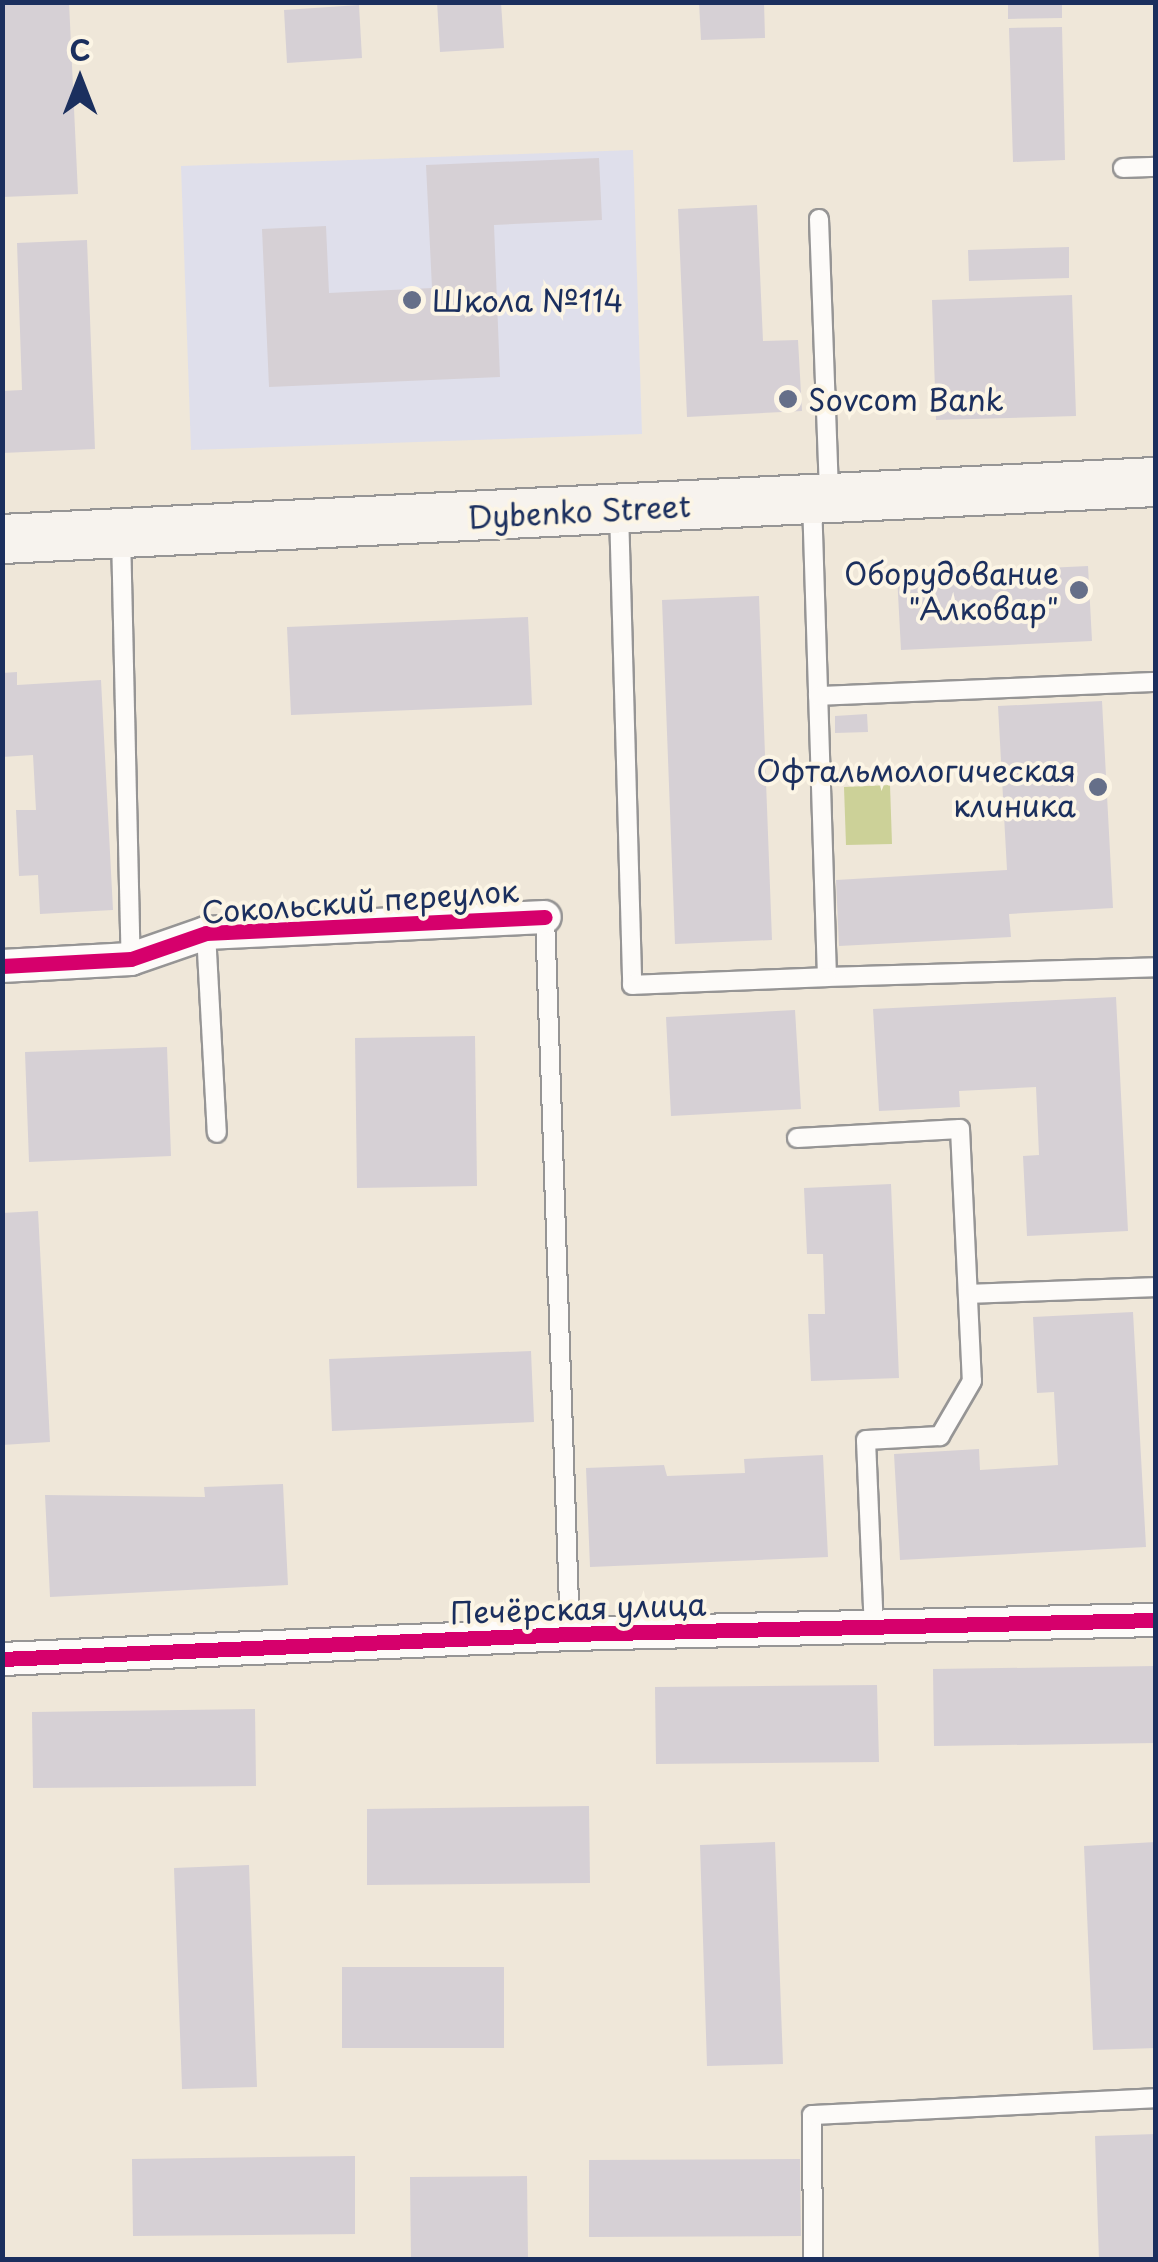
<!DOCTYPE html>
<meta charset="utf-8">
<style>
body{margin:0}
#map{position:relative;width:1158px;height:2262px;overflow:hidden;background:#efe7d9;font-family:"Playpen Sans",sans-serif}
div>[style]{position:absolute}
.built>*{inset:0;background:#dfdfeb}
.green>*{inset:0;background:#ccd198}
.building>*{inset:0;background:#d6d0d5}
.roads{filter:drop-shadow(2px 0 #969595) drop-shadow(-2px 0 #969595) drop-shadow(0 2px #969595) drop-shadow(0 -2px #969595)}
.service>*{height:18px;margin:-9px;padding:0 9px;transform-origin:9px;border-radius:9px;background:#fdfbf9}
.minor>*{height:32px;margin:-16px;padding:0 16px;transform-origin:16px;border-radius:16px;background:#fdfbf9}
.secondary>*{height:48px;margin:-24px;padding:0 24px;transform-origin:24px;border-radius:24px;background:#f7f3ee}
.cycleway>*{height:15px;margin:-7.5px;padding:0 7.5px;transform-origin:7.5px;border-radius:7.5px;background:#d6006c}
.dots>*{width:28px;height:28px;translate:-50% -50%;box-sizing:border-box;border:5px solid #fcf5e5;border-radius:50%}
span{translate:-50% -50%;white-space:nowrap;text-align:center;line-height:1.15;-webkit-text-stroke:8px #fcf5e5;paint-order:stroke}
.poi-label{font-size:30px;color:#1b2f5e}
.left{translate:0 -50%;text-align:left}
.right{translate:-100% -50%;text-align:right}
.street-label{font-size:30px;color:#1b2f5e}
.frame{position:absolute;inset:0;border:5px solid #1b2f5e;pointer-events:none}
.north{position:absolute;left:30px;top:30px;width:100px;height:100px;-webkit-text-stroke:8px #fcf5e5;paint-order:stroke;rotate:0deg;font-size:28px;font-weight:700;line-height:40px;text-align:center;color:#1b2f5e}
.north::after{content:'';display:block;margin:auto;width:35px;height:45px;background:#1b2f5e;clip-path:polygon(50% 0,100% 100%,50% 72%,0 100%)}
</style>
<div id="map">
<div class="built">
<div style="clip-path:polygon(633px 150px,642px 434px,191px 450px,181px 166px)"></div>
</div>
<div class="green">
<div style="clip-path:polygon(890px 785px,892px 844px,846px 845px,844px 787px)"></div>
</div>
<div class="building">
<div style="clip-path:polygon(2px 2px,69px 2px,78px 194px,2px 197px)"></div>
<div style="clip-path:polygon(437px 2px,501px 2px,504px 48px,440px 52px)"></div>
<div style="clip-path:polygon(699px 2px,764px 2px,765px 38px,701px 40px)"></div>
<div style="clip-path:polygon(1008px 2px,1062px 2px,1062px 18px,1008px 19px)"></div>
<div style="clip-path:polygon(359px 5px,362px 58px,287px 63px,284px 10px)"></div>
<div style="clip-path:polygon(1062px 27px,1065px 160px,1013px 162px,1009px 28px)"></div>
<div style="clip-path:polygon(599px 158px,602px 220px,494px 225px,500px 377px,269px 387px,262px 229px,326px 226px,329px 293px,432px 288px,426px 165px)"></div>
<div style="clip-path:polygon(757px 205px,763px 341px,798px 340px,802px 411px,687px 417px,678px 209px)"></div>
<div style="clip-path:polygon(87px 240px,95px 449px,2px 453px,2px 391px,22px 390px,17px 243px)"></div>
<div style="clip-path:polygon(1069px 247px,1069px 278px,969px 281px,968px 250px)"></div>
<div style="clip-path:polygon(1072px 295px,1076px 416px,936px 420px,932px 300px)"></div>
<div style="clip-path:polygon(1088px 566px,1092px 641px,901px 650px,897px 575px)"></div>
<div style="clip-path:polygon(759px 596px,772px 940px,675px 944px,662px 600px)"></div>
<div style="clip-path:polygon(528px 617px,532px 705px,291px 715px,287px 627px)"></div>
<div style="clip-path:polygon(17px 672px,17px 685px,101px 680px,113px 910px,40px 914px,38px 875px,19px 876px,16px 810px,36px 810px,33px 755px,2px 757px,2px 673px)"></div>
<div style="clip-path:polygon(1102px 701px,1113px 908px,1009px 914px,1011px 937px,839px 946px,836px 880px,1007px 870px,998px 706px)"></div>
<div style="clip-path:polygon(867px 714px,868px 732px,835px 733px,835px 716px)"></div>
<div style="clip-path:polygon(1116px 997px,1128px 1231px,1027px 1236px,1023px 1156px,1039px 1155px,1036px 1087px,959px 1091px,960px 1107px,879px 1111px,873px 1009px)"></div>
<div style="clip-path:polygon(795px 1010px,801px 1109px,671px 1116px,666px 1017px)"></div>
<div style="clip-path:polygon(475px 1036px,477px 1186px,357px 1188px,355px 1038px)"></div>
<div style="clip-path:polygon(167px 1047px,171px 1156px,29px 1162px,25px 1052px)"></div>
<div style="clip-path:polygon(891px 1184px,899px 1378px,811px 1381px,808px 1314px,825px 1314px,823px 1254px,807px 1254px,804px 1188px)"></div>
<div style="clip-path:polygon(38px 1211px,50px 1442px,2px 1445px,2px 1213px)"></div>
<div style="clip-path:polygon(1133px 1312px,1146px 1547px,900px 1560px,894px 1454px,979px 1449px,980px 1470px,1058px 1465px,1054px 1392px,1037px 1393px,1033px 1317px)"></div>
<div style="clip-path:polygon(531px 1351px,534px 1422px,332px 1431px,329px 1359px)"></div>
<div style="clip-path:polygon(823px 1455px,828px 1557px,590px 1567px,586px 1468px,664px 1465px,667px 1476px,745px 1473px,744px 1459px)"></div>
<div style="clip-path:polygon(283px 1484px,288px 1585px,50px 1597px,45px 1495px,205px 1497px,204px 1487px)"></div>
<div style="clip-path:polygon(1155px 1666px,1156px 1743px,934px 1746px,933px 1669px)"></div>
<div style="clip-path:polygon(877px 1685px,879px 1762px,656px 1764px,655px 1687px)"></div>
<div style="clip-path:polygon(255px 1709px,256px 1786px,33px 1788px,32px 1712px)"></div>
<div style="clip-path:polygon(589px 1806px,590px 1883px,367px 1885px,367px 1809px)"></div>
<div style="clip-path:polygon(775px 1842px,783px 2064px,707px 2066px,700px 1845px)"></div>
<div style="clip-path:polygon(1156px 1842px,1156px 2048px,1093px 2050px,1084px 1846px)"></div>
<div style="clip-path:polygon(249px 1865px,257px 2087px,182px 2089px,174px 1868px)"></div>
<div style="clip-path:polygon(342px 1967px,504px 1967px,504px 2048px,342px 2048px)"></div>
<div style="clip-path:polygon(1156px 2134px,1156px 2260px,1099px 2260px,1095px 2136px)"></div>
<div style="clip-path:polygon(355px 2156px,355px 2234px,133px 2236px,132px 2159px)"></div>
<div style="clip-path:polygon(800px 2159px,801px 2236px,589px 2237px,589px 2160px)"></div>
<div style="clip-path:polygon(527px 2176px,528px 2260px,411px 2260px,410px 2177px)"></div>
</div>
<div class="roads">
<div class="service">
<div style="left:1123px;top:168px;width:33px;rotate:-2deg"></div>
<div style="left:819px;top:219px;width:279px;rotate:87.9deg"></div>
<div style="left:812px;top:500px;width:477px;rotate:88.2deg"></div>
<div style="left:827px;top:977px;width:329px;rotate:-1.7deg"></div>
<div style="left:619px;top:511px;width:474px;rotate:88.4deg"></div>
<div style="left:632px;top:985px;width:195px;rotate:-2.3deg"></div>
<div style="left:121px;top:534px;width:425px;rotate:88.7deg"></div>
<div style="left:818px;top:696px;width:338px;rotate:-2.4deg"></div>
<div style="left:545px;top:917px;width:717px;rotate:88deg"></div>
<div style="left:206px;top:933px;width:200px;rotate:86.9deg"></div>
<div style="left:797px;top:1138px;width:163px;rotate:-3.2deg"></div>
<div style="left:960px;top:1129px;width:252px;rotate:87.3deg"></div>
<div style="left:972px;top:1381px;width:64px;rotate:120.2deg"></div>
<div style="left:940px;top:1436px;width:74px;rotate:176.9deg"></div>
<div style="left:866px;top:1440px;width:187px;rotate:87.6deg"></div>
<div style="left:968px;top:1294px;width:188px;rotate:-2.1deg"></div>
<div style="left:813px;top:2260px;width:145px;rotate:-90.4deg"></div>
<div style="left:812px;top:2115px;width:344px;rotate:-2.8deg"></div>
</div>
<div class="minor">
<div style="left:2px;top:966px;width:129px;rotate:-3.1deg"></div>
<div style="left:131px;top:959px;width:79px;rotate:-19.1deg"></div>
<div style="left:206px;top:933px;width:339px;rotate:-2.7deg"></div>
<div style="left:2px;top:1659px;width:569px;rotate:-2.52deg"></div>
<div style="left:570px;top:1634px;width:586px;rotate:-1.37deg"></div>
</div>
<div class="secondary">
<div style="left:2px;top:539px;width:1155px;rotate:-2.83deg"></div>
</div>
</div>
<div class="cycleway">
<div style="left:2px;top:966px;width:129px;rotate:-3.1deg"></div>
<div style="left:131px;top:959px;width:79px;rotate:-19.1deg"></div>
<div style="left:206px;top:933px;width:339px;rotate:-2.7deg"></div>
<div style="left:2px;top:1659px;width:569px;rotate:-2.52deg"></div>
<div style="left:570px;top:1634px;width:586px;rotate:-1.37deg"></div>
</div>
<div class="dots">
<div style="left:412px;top:300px;background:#656f89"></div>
<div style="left:788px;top:399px;background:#656f89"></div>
<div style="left:1079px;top:590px;background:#656f89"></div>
<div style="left:1098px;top:787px;background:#656f89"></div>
</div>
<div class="poi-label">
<span class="left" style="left:432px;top:300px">Школа №114</span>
<span class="left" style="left:808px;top:399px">Sovcom Bank</span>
<span class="right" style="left:1059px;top:590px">Оборудование<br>"Алковар"</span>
<span class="right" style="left:1076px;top:787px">Офтальмологическая<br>клиника</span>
</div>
<div class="street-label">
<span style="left:579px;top:511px;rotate:-3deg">Dybenko Street</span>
<span style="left:360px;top:901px;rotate:-4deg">Сокольский переулок</span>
<span style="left:578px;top:1608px;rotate:-2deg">Печёрская улица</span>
</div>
<div class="frame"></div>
<div class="north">С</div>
</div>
